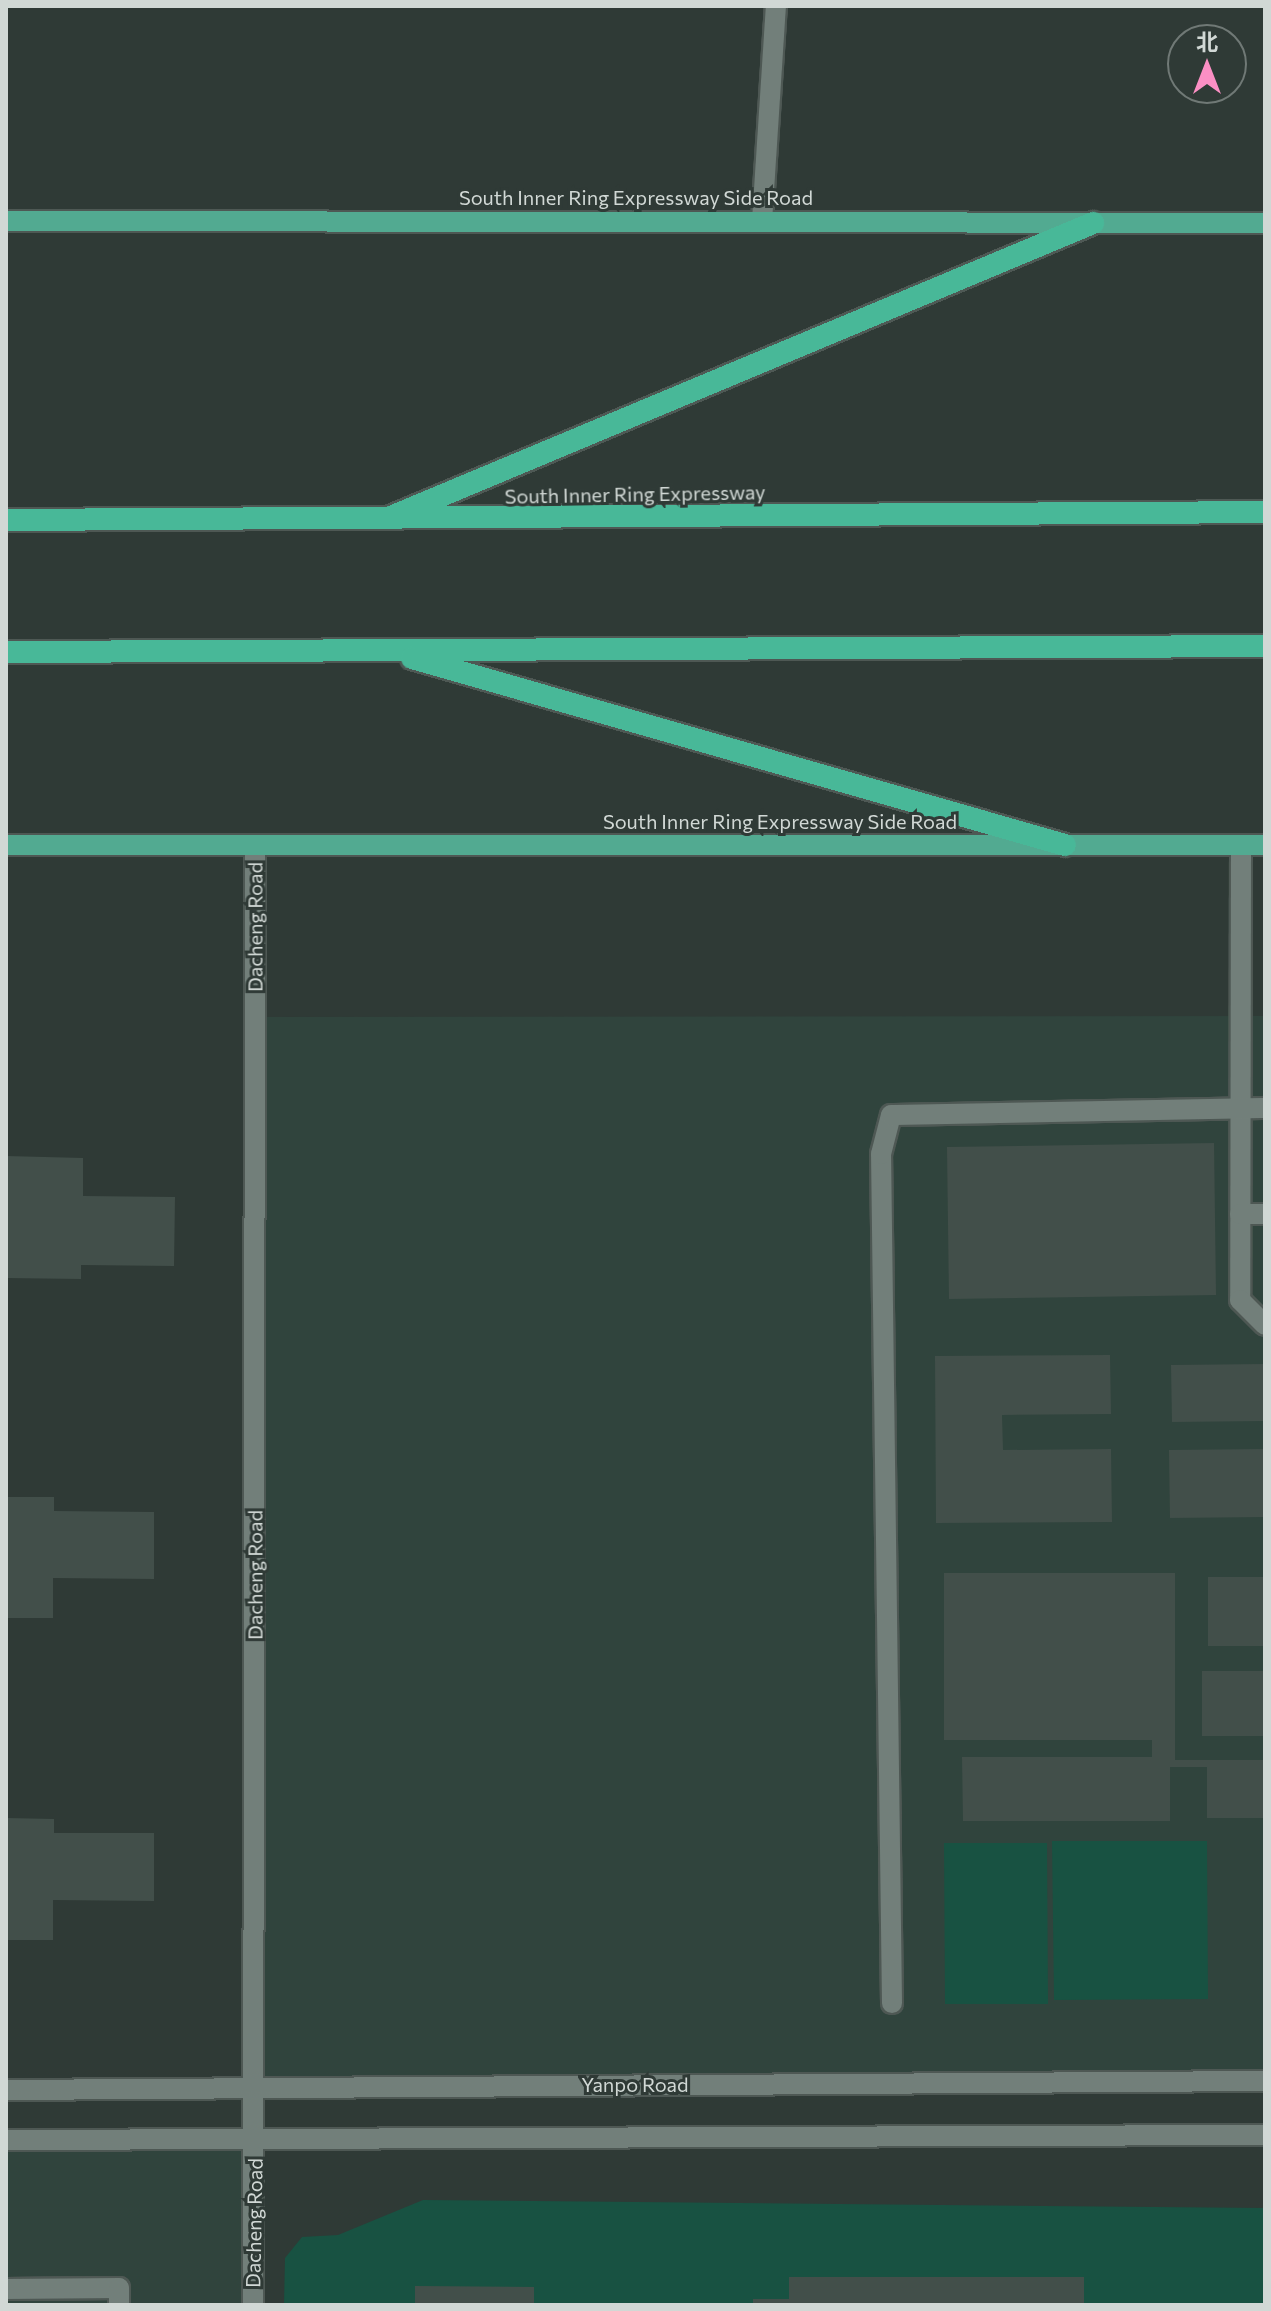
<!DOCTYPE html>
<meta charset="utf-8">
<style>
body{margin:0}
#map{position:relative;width:1271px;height:2311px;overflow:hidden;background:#2f3a36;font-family:Commissioner,"Noto Sans SC",sans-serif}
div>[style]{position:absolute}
.built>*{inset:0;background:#30443d}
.green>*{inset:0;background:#185242}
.building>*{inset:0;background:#424f4a}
.roads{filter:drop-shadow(2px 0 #4e5854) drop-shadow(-2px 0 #4e5854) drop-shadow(0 2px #4e5854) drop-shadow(0 -2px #4e5854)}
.service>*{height:20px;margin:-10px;padding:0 10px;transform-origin:10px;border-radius:10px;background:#727f7a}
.minor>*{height:20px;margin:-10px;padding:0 10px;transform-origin:10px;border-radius:10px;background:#727f7a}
.primary>*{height:20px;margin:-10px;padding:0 10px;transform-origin:10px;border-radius:10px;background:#52aa91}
.trunk>*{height:22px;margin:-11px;padding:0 11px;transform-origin:11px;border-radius:11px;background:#48b898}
span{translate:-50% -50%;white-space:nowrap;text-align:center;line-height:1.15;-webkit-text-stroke:6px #2f3a36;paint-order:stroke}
.street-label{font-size:20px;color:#d1d8d5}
.frame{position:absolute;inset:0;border:8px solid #d1d8d5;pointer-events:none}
.north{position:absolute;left:1167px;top:24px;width:80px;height:80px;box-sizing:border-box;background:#2f3a36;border:2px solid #707976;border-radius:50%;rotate:0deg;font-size:22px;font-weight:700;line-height:32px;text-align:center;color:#d1d8d5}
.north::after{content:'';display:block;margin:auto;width:28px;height:36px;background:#fb8fc4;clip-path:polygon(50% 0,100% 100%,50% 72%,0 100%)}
</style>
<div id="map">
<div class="built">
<div style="clip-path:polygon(1265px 1016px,1265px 2081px,255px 2085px,255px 1017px)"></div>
<div style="clip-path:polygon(255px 2137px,253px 2305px,6px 2305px,6px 2140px)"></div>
</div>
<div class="green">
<div style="clip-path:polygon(1052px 1841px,1207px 1841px,1208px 1999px,1054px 2000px)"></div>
<div style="clip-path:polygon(944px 1843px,1047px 1843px,1048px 2004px,945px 2004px)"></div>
<div style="clip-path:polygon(423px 2200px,1265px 2208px,1265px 2305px,284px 2305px,285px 2258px,302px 2237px,338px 2235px)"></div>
</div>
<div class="building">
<div style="clip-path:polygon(1214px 1143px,1216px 1295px,949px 1299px,947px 1147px)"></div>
<div style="clip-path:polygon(6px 1156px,83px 1158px,83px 1196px,175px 1197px,174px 1266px,81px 1265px,81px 1279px,6px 1278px)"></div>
<div style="clip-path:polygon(1110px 1355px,1111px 1414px,1002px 1415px,1003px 1450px,1111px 1449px,1112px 1522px,936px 1523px,935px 1356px)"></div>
<div style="clip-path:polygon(1265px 1364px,1265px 1421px,1172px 1422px,1171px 1365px)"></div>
<div style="clip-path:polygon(1265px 1449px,1265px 1517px,1170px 1518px,1169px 1450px)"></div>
<div style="clip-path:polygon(6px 1497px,54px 1497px,54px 1511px,154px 1512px,154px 1579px,53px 1578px,53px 1618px,6px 1618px)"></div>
<div style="clip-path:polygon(944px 1573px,1175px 1573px,1175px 1760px,1265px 1760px,1265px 1818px,1207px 1818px,1207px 1767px,1170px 1767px,1170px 1821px,963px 1821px,962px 1757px,1152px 1757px,1152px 1740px,944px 1740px)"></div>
<div style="clip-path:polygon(1208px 1577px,1265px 1577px,1265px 1646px,1208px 1646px)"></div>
<div style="clip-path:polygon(1202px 1671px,1265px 1671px,1265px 1736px,1202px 1736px)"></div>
<div style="clip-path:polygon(6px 1818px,54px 1819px,54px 1833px,154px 1833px,154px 1901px,53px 1900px,53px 1940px,6px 1940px)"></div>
<div style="clip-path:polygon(789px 2277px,1084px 2277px,1084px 2305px,753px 2305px,753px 2299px,789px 2299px)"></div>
<div style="clip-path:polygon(415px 2286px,534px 2287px,534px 2305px,415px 2305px)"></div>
</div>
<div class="roads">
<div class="service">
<div style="left:1241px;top:845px;width:455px;rotate:90.1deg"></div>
<div style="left:1240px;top:1300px;width:35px;rotate:45deg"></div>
<div style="left:1240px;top:1214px;width:25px"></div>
<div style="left:892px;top:2003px;width:849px;rotate:-90.74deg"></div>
<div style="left:881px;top:1154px;width:40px;rotate:-75.6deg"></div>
<div style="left:891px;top:1115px;width:374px;rotate:-1.1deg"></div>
<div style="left:6px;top:2289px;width:113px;rotate:-0.5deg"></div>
<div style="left:119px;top:2288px;width:17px;rotate:90deg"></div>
</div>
<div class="minor">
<div style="left:762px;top:221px;width:215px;rotate:-86.3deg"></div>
<div style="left:6px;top:2090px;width:1259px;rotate:-0.41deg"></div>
<div style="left:6px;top:2140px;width:1259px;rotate:-0.23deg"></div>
<div style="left:253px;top:2305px;width:1460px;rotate:-89.92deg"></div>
</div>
<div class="primary">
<div style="left:6px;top:221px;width:1259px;rotate:0.09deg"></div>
<div style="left:6px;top:845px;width:1259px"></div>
</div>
<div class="trunk">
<div style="left:393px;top:516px;width:759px;rotate:-22.71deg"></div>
<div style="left:6px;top:520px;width:1259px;rotate:-0.36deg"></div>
<div style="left:6px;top:652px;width:1259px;rotate:-0.27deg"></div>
<div style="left:412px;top:658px;width:679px;rotate:15.98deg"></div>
</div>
</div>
<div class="street-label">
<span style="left:636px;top:197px">South Inner Ring Expressway Side Road</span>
<span style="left:635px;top:494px;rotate:-1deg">South Inner Ring Expressway</span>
<span style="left:780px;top:821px">South Inner Ring Expressway Side Road</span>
<span style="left:255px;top:927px;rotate:-90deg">Dacheng Road</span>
<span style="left:255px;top:1575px;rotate:-90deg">Dacheng Road</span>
<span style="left:635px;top:2084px">Yanpo Road</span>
<span style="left:254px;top:2223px;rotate:-89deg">Dacheng Road</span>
</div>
<div class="frame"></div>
<div class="north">北</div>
</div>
